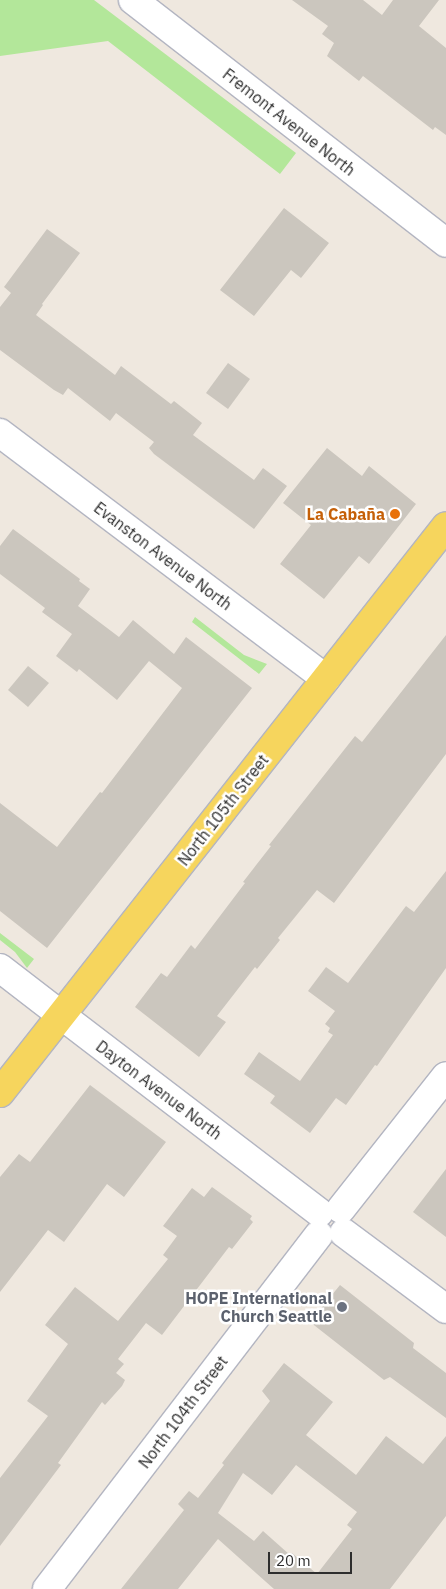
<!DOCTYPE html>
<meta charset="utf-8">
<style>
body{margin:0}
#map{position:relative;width:446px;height:1589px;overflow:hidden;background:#efe8df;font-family:"IBM Plex Sans",sans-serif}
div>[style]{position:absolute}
.green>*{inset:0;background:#b3e79a}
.building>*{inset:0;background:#cbc6be}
.roads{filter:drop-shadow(1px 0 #b3b5c1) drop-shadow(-1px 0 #b3b5c1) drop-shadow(0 1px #b3b5c1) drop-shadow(0 -1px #b3b5c1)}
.minor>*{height:28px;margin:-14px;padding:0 14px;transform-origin:14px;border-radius:14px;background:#fff}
.tertiary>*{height:28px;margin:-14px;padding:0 14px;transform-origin:14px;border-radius:14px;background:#fff}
.primary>*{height:28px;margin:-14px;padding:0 14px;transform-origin:14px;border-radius:14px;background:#f6d55d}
.dots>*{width:14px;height:14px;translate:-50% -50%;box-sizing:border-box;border:2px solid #fff;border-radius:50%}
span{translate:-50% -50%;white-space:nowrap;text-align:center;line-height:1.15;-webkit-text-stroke:5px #fff;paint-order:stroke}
.street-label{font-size:16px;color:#2d2d2d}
.food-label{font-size:16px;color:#c56008;font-weight:700}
.right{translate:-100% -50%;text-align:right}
.worship-label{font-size:16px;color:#5b616d;font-weight:700}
.scale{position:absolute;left:268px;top:1552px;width:84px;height:22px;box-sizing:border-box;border:2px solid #2d2d2d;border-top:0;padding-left:6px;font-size:15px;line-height:18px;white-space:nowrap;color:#2d2d2d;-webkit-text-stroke:4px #fff;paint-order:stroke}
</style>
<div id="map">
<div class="green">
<div style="clip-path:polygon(0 0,94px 0,296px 153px,280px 174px,108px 41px,0 56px)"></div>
<div style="clip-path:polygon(195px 617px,244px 655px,267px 664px,259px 674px,192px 622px)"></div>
<div style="clip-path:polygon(0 933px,34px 959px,27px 968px,15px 952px,0 940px)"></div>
</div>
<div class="building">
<div style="clip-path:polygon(292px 0,363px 0,382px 15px,393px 0,439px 0,419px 26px,446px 48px,446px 135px,435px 127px,433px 130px,363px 76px,359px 81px,327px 56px,334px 43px,322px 34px,328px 26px)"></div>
<div style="clip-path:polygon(284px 208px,329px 243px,301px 278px,291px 270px,254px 316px,220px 290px)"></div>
<div style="clip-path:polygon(47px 229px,80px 253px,42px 304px,43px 305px,36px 315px,115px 375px,121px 366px,171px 404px,174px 401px,202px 423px,193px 435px,254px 480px,263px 468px,287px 486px,254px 529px,154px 454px,149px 448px,154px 442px,116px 413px,110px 421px,68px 388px,63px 395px,54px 390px,0 350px,0 307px,11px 293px,4px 287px)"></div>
<div style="clip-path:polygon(228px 363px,250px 379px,228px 409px,206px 393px)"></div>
<div style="clip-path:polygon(327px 448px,362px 476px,369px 466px,416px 504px,369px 564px,359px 556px,324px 599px,280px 564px,311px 525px,283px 503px)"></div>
<div style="clip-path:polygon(13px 529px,80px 579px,79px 581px,90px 589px,78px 606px,119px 637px,133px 620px,174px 654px,186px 637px,252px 688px,47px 948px,0 911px,0 803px,57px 847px,100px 792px,102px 793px,182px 688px,149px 661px,117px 700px,79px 669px,77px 672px,56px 656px,72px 634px,42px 612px,45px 608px,0 574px,0 546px)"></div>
<div style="clip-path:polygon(446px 635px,446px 754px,334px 903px,317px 890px,278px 938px,280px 940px,257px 969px,255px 967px,217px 1016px,226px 1022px,199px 1057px,135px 1007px,161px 973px,167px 977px,191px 945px,195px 949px,245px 883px,243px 882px,271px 846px,269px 845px,355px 736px,362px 742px)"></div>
<div style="clip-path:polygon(28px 666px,49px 683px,28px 707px,8px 690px)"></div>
<div style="clip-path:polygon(446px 871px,446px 968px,377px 1066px,375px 1065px,346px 1105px,336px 1098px,310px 1133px,270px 1103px,275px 1096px,244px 1074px,259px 1052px,300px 1081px,333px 1035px,328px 1032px,330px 1028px,325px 1024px,335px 1011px,308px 991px,326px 967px,348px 983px,406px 906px,414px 912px)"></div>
<div style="clip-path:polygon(90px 1085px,166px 1142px,124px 1197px,107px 1184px,64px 1242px,48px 1230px,0 1292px,0 1177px,19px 1154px,30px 1162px)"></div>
<div style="clip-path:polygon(446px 1169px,446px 1237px,413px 1212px)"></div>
<div style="clip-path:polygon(212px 1187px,252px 1216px,250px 1219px,253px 1222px,232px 1249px,229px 1247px,162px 1335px,146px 1323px,118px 1359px,124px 1364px,116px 1373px,125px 1380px,122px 1386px,105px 1405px,102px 1402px,58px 1463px,61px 1465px,0 1546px,0 1478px,48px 1416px,27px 1401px,68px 1344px,45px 1325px,75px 1287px,118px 1321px,168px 1259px,163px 1255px,177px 1236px,163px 1226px,192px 1188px,204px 1197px)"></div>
<div style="clip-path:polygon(340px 1285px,414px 1343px,413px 1348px,446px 1373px,446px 1418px,390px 1377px,384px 1380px,310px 1322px)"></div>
<div style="clip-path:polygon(evenodd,284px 1363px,333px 1402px,306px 1435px,356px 1475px,386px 1436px,423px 1464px,446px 1436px,446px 1516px,390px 1589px,274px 1589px,218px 1539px,178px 1589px,121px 1589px,184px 1510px,178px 1504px,189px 1491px,198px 1498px,224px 1465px,222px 1463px,270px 1401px,262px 1391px,284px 1363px,296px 1465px,357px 1512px,347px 1525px,352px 1529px,317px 1574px,292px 1553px,290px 1555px,263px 1531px,254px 1541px,218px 1513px,243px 1473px,272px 1495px,296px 1465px)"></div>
</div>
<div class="roads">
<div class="minor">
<div style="left:133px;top:0;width:396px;rotate:37.8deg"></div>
<div style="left:0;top:433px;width:408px;rotate:37deg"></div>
<div style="left:61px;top:1015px;width:325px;rotate:37.4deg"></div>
<div style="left:341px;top:1209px;width:169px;rotate:-51.7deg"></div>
<div style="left:344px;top:1233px;width:127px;rotate:36.7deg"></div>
<div style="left:47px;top:1589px;width:446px;rotate:-52.5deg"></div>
</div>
<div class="tertiary">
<div style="left:0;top:968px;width:77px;rotate:37.6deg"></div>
</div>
<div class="primary">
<div style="left:0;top:1093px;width:721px;rotate:-51.81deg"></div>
</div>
</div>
<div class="dots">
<div style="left:395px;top:514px;background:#e8710a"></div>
<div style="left:342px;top:1307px;background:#6b7280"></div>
</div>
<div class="street-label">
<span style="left:289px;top:122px;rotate:38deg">Fremont Avenue North</span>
<span style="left:163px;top:556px;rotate:37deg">Evanston Avenue North</span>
<span style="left:223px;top:810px;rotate:-52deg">North 105th Street</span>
<span style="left:159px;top:1090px;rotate:37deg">Dayton Avenue North</span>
<span style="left:183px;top:1412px;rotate:-53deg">North 104th Street</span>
</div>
<div class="food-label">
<span class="right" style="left:385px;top:514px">La Cabaña</span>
</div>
<div class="worship-label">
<span class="right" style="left:332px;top:1307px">HOPE International<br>Church Seattle</span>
</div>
<div class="scale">20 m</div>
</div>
